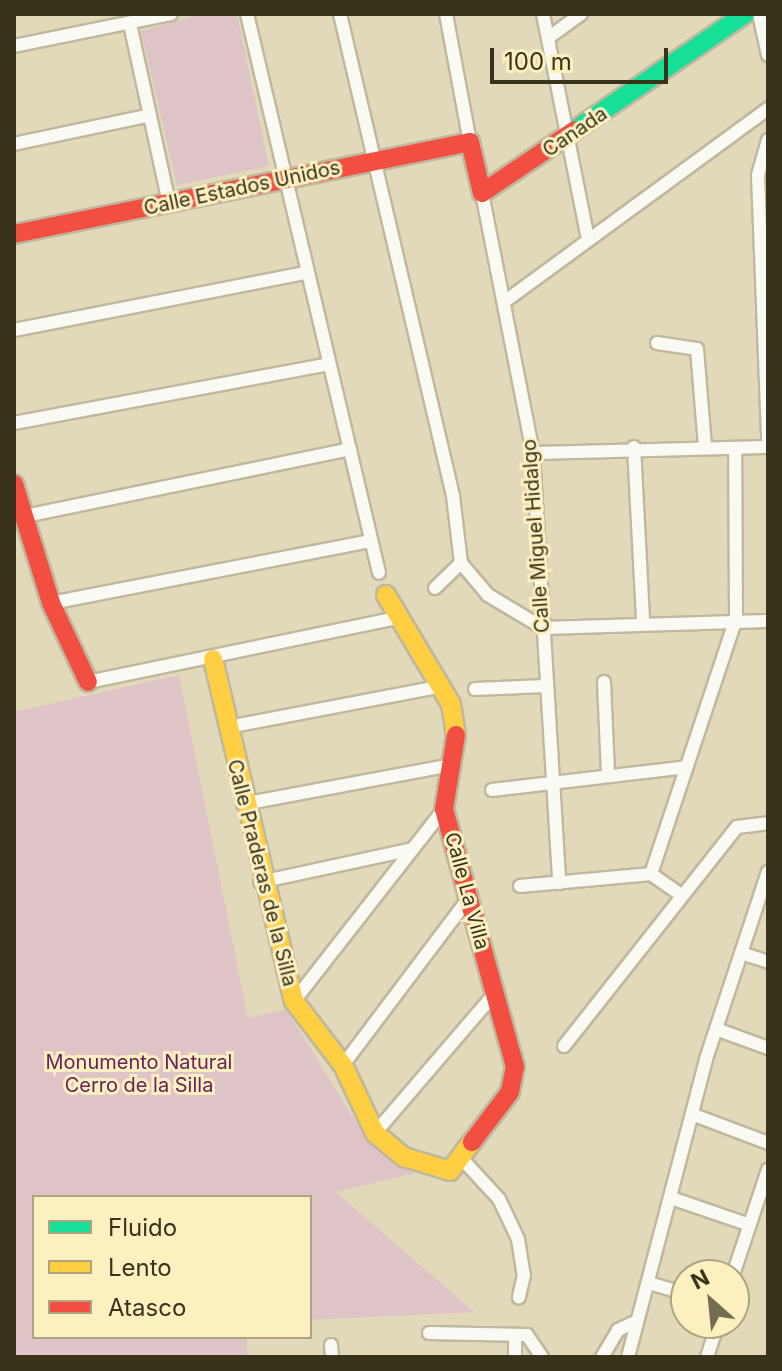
<!DOCTYPE html>
<style>
body{margin:0}
#map{position:relative;width:782px;height:1371px;overflow:hidden;background:#e1d9b9;font-family:Inter,sans-serif}
div>[style]{position:absolute}
.green>*{inset:0;background:#dfc4c7}
.roads{filter:drop-shadow(2px 0 #bfb89e) drop-shadow(-2px 0 #bfb89e) drop-shadow(0 2px #bfb89e) drop-shadow(0 -2px #bfb89e)}
.street>*{height:12px;margin:-6px;padding:0 6px;transform-origin:6px;border-radius:6px;background:#faf9f4}
.fast>*{height:18px;margin:-9px;padding:0 9px;transform-origin:9px;border-radius:9px;background:#16e098}
.slow>*{height:18px;margin:-9px;padding:0 9px;transform-origin:9px;border-radius:9px;background:#ffcf43}
.jam>*{height:18px;margin:-9px;padding:0 9px;transform-origin:9px;border-radius:9px;background:#f24e42}
span{translate:-50% -50%;white-space:nowrap;text-align:center;line-height:1.15;-webkit-text-stroke:6px #fcf0c1;paint-order:stroke}
.street-label{font-size:20px;color:#39331b}
.park-label{font-size:20px;color:#68225c}
.frame{position:absolute;inset:0;border:16px solid #39331b;pointer-events:none}
.legend{position:absolute;left:32px;top:1195px;width:280px;height:144px;box-sizing:border-box;background:#fcf0c1;border:2px solid #aea47f;margin:0;padding:10px 14px;list-style:none;font-size:24px;color:#39331b}
.legend li{display:flex;align-items:center;gap:16px;height:40px}
.legend b{width:40px;border:2px solid #aea47f}
.north{position:absolute;left:670px;top:1259px;width:80px;height:80px;box-sizing:border-box;background:#fcf0c1;border:2px solid #aea47f;border-radius:50%;rotate:333deg;font-size:22px;font-weight:700;line-height:32px;text-align:center;color:#39331b}
.north::after{content:'';display:block;margin:auto;width:28px;height:36px;background:#746d52;clip-path:polygon(50% 0,100% 100%,50% 72%,0 100%)}
.scale{position:absolute;left:490px;top:48px;width:178px;height:36px;box-sizing:border-box;border:4px solid #39331b;border-top:0;padding-left:10px;font-size:24px;line-height:28px;white-space:nowrap;color:#39331b;-webkit-text-stroke:6px #fcf0c1;paint-order:stroke}
</style>
<div id="map">
<div class="green">
<div style="clip-path:polygon(203px 14px,237px 14px,269px 166px,177px 185px,141px 31px)"></div>
<div style="clip-path:polygon(179px 675px,248px 1018px,286px 1009px,369px 1143px,415px 1173px,336px 1192px,474px 1312px,310px 1320px,310px 1197px,34px 1197px,34px 1337px,247px 1337px,247px 1357px,14px 1357px,14px 712px)"></div>
</div>
<div class="roads">
<div class="street">
<div style="left:247px;top:14px;width:574px;rotate:76.71deg"></div>
<div style="left:340px;top:14px;width:495px;rotate:76.8deg"></div>
<div style="left:453px;top:496px;width:67px;rotate:83.2deg"></div>
<div style="left:446px;top:14px;width:130px;rotate:79.4deg"></div>
<div style="left:543px;top:14px;width:230px;rotate:78.7deg"></div>
<div style="left:759px;top:14px;width:42px;rotate:77.6deg"></div>
<div style="left:130px;top:24px;width:183px;rotate:77.7deg"></div>
<div style="left:548px;top:38px;width:41px;rotate:-36deg"></div>
<div style="left:14px;top:46px;width:160px;rotate:-11.5deg"></div>
<div style="left:768px;top:140px;width:36px;rotate:106deg"></div>
<div style="left:758px;top:175px;width:265px;rotate:87.8deg"></div>
<div style="left:14px;top:144px;width:136px;rotate:-11.9deg"></div>
<div style="left:482px;top:193px;width:265px;rotate:78.9deg"></div>
<div style="left:533px;top:453px;width:431px;rotate:86.5deg"></div>
<div style="left:504px;top:302px;width:327px;rotate:-36.2deg"></div>
<div style="left:14px;top:330px;width:297px;rotate:-11.1deg"></div>
<div style="left:657px;top:343px;width:40px;rotate:8.5deg"></div>
<div style="left:697px;top:349px;width:97px;rotate:85.3deg"></div>
<div style="left:14px;top:423px;width:319px;rotate:-10.6deg"></div>
<div style="left:634px;top:447px;width:173px;rotate:87deg"></div>
<div style="left:533px;top:453px;width:235px;rotate:-1.5deg"></div>
<div style="left:25px;top:516px;width:332px;rotate:-11.6deg"></div>
<div style="left:435px;top:588px;width:36px;rotate:-44deg"></div>
<div style="left:461px;top:563px;width:42px;rotate:49.8deg"></div>
<div style="left:488px;top:595px;width:64px;rotate:31deg"></div>
<div style="left:543px;top:628px;width:225px;rotate:-1.8deg"></div>
<div style="left:51px;top:603px;width:326px;rotate:-11deg"></div>
<div style="left:88px;top:682px;width:316px;rotate:-11.7deg"></div>
<div style="left:604px;top:682px;width:93px;rotate:87.5deg"></div>
<div style="left:475px;top:689px;width:70px;rotate:-2.5deg"></div>
<div style="left:228px;top:727px;width:219px;rotate:-10.8deg"></div>
<div style="left:492px;top:790px;width:196px;rotate:-6.7deg"></div>
<div style="left:243px;top:804px;width:213px;rotate:-10.6deg"></div>
<div style="left:651px;top:874px;width:270px;rotate:-71.6deg"></div>
<div style="left:736px;top:618px;width:168px;rotate:-90.3deg"></div>
<div style="left:260px;top:882px;width:156px;rotate:-12.2deg"></div>
<div style="left:520px;top:886px;width:132px;rotate:-5.2deg"></div>
<div style="left:651px;top:874px;width:33px;rotate:35deg"></div>
<div style="left:741px;top:953px;width:28px;rotate:18deg"></div>
<div style="left:294px;top:1001px;width:244px;rotate:-52deg"></div>
<div style="left:716px;top:1029px;width:55px;rotate:20.1deg"></div>
<div style="left:564px;top:1046px;width:279px;rotate:-51.7deg"></div>
<div style="left:737px;top:827px;width:31px;rotate:-7deg"></div>
<div style="left:343px;top:1065px;width:213px;rotate:-53deg"></div>
<div style="left:694px;top:1115px;width:79px;rotate:20.7deg"></div>
<div style="left:375px;top:1133px;width:183px;rotate:-49.4deg"></div>
<div style="left:464px;top:1161px;width:52px;rotate:47.4deg"></div>
<div style="left:499px;top:1199px;width:44px;rotate:64.6deg"></div>
<div style="left:518px;top:1239px;width:36px;rotate:81deg"></div>
<div style="left:524px;top:1275px;width:23px;rotate:103deg"></div>
<div style="left:671px;top:1198px;width:83px;rotate:18.9deg"></div>
<div style="left:733px;top:1275px;width:111px;rotate:-71.6deg"></div>
<div style="left:652px;top:1284px;width:35px;rotate:16deg"></div>
<div style="left:429px;top:1333px;width:98px;rotate:1.2deg"></div>
<div style="left:527px;top:1335px;width:27px;rotate:56deg"></div>
<div style="left:331px;top:1345px;width:12px;rotate:85deg"></div>
<div style="left:515px;top:1357px;width:22px;rotate:-90deg"></div>
<div style="left:602px;top:1357px;width:31px;rotate:-59deg"></div>
<div style="left:618px;top:1330px;width:21px;rotate:-25deg"></div>
<div style="left:628px;top:1357px;width:308px;rotate:-75.3deg"></div>
<div style="left:706px;top:1059px;width:197px;rotate:-71.7deg"></div>
<div style="left:707px;top:1357px;width:36px;rotate:-72deg"></div>
</div>
<div class="fast">
<div style="left:575px;top:130px;width:206px;rotate:-34.3deg"></div>
</div>
<div class="slow">
<div style="left:386px;top:595px;width:127px;rotate:59.2deg"></div>
<div style="left:451px;top:704px;width:31px;rotate:81deg"></div>
<div style="left:213px;top:659px;width:351px;rotate:76.7deg"></div>
<div style="left:294px;top:1001px;width:81px;rotate:52.6deg"></div>
<div style="left:343px;top:1065px;width:75px;rotate:64.8deg"></div>
<div style="left:375px;top:1133px;width:38px;rotate:40deg"></div>
<div style="left:404px;top:1157px;width:48px;rotate:16.9deg"></div>
<div style="left:450px;top:1171px;width:36px;rotate:-53deg"></div>
</div>
<div class="jam">
<div style="left:14px;top:234px;width:465px;rotate:-11.4deg"></div>
<div style="left:470px;top:142px;width:52px;rotate:76.8deg"></div>
<div style="left:482px;top:193px;width:112px;rotate:-34.1deg"></div>
<div style="left:14px;top:484px;width:125px;rotate:72.7deg"></div>
<div style="left:51px;top:603px;width:87px;rotate:64.9deg"></div>
<div style="left:456px;top:735px;width:75px;rotate:99.2deg"></div>
<div style="left:444px;top:809px;width:267px;rotate:74.6deg"></div>
<div style="left:515px;top:1066px;width:26px;rotate:101deg"></div>
<div style="left:510px;top:1092px;width:63px;rotate:127.2deg"></div>
</div>
</div>
<div class="street-label">
<span style="left:575px;top:132px;rotate:-34deg">Canada</span>
<span style="left:242px;top:188px;rotate:-12deg">Calle Estados Unidos</span>
<span style="left:536px;top:536px;rotate:-94deg">Calle Miguel Hidalgo</span>
<span style="left:262px;top:873px;rotate:76deg">Calle Praderas de la Silla</span>
<span style="left:467px;top:891px;rotate:75deg">Calle La Villa</span>
</div>
<div class="park-label">
<span style="left:139px;top:1074px">Monumento Natural<br>Cerro de la Silla</span>
</div>
<div class="frame"></div>
<ul class="legend">
<li><b style="height:10px;background:#16e098"></b>Fluido</li>
<li><b style="height:10px;background:#ffcf43"></b>Lento</li>
<li><b style="height:10px;background:#f24e42"></b>Atasco</li>
</ul>
<div class="north">N</div>
<div class="scale">100 m</div>
</div>
